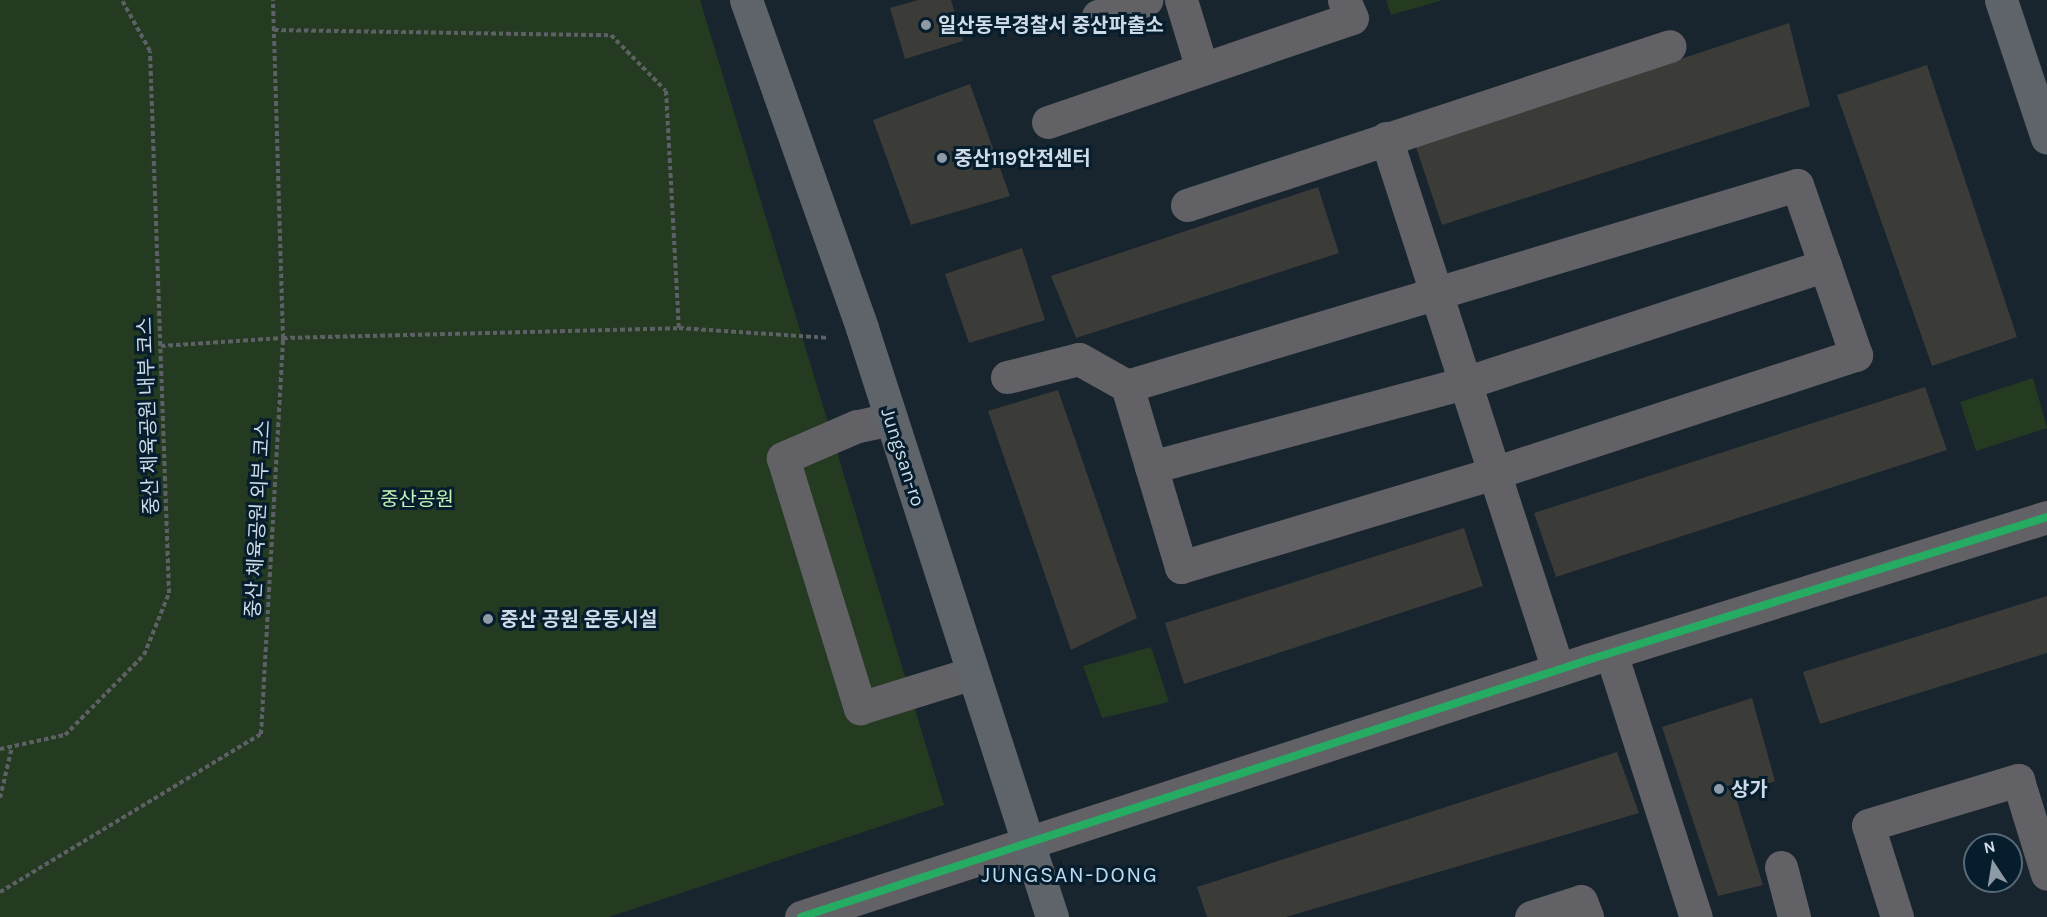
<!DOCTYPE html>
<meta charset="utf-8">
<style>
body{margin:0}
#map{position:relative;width:2047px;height:917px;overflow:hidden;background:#18252e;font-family:Karla,"Noto Sans KR",sans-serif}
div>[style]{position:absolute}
.green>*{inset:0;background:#243a21}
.building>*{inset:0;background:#3b3b38}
.path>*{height:4px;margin-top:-2px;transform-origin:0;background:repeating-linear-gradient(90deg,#5d6166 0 4.5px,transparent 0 7.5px)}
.minor>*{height:33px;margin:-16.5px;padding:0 16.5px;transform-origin:16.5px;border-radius:16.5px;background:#626266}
.major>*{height:33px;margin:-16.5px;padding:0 16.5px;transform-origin:16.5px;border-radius:16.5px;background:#5f636a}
.cycleway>*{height:8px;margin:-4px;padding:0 4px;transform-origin:4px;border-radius:4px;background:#26ab63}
.dots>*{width:16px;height:16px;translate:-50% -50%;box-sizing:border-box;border:3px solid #061d2d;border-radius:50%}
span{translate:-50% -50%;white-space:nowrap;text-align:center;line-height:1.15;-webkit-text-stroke:6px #061d2d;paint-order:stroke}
.poi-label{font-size:20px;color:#cedbe7;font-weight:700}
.left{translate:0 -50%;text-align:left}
.street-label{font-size:20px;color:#cedbe7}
.park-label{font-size:20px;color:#c2f3b5}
.quarter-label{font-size:22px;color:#bedaf1;letter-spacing:1.5px}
.north{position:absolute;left:1963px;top:833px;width:60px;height:60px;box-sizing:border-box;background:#061d2d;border:2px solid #566977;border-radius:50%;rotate:348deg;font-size:16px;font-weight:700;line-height:24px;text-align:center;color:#cedbe7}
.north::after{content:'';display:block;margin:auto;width:21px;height:27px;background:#8e9ba6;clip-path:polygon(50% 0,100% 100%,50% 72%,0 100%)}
</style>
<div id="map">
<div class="green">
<div style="clip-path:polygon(0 0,700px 0,944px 805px,609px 917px,0 917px)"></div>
<div style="clip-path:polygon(1386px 0,1443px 0,1391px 15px)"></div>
<div style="clip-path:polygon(2033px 378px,2047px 428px,1976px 451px,1960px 402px)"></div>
<div style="clip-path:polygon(1151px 647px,1169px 702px,1102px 718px,1083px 666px)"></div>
</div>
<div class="building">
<div style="clip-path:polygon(918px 0,951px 0,963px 41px,905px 59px,890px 8px)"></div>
<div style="clip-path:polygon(1789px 23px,1810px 106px,1442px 225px,1416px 147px)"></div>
<div style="clip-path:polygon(1927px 65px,2017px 337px,1932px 366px,1837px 95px)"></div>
<div style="clip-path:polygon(970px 84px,1010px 196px,911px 225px,873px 120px)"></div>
<div style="clip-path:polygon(1318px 187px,1339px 253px,1076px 338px,1051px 276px)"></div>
<div style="clip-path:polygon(1022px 248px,1045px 320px,969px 343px,945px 274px)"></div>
<div style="clip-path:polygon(1925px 387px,1947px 450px,1556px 577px,1534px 513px)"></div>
<div style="clip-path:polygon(1058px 390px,1137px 618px,1071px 650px,988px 411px)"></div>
<div style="clip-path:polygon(1464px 528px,1483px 586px,1184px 684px,1165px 623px)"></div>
<div style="clip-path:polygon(2047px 596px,2047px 653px,1820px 724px,1803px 672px)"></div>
<div style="clip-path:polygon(1752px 698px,1775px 781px,1736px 798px,1763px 885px,1718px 896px,1662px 727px)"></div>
<div style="clip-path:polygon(1617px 752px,1639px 813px,1286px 917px,1207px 917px,1197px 887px)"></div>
</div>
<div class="path">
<div style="left:274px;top:30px;width:337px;rotate:0.9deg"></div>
<div style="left:611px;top:35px;width:78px;rotate:45.5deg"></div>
<div style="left:666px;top:91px;width:237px;rotate:86.9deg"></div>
<div style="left:161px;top:346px;width:122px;rotate:-3.8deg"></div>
<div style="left:283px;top:338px;width:396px;rotate:-1.4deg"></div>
<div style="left:679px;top:328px;width:149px;rotate:3.8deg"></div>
<div style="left:0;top:749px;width:66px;rotate:-12.2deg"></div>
<div style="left:65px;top:735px;width:112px;rotate:-45.4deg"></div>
<div style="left:144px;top:655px;width:67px;rotate:-68deg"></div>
<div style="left:169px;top:593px;width:542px;rotate:-92.01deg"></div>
<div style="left:150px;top:51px;width:58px;rotate:-118.8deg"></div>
<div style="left:0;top:798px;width:52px;rotate:-76.8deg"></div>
<div style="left:0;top:892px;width:305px;rotate:-31.2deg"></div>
<div style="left:261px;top:734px;width:397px;rotate:-86.8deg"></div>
<div style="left:283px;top:338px;width:338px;rotate:-91.7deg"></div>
</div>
<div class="minor">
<div style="left:1181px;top:0;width:72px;rotate:73.1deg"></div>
<div style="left:1098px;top:16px;width:51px;rotate:-18.4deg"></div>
<div style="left:1048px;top:122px;width:321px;rotate:-18.9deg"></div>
<div style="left:1352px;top:18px;width:20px;rotate:-114deg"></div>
<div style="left:1386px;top:138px;width:559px;rotate:72.08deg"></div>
<div style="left:1187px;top:205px;width:508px;rotate:-18.22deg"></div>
<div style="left:1007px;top:377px;width:74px;rotate:-14deg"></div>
<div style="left:1079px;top:359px;width:55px;rotate:29.4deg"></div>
<div style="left:1127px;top:386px;width:189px;rotate:73.4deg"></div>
<div style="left:1181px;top:567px;width:327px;rotate:-16.7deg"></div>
<div style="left:1494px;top:473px;width:381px;rotate:-18.1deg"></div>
<div style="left:1856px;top:355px;width:180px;rotate:-109.1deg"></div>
<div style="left:1797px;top:185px;width:700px;rotate:163.3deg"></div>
<div style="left:891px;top:419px;width:35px;rotate:168deg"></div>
<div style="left:857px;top:426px;width:81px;rotate:156.6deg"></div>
<div style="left:783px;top:458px;width:262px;rotate:72.9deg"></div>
<div style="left:860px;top:708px;width:118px;rotate:-17.2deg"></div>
<div style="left:1151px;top:467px;width:325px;rotate:-15deg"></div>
<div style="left:1465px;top:383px;width:379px;rotate:-18.1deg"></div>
<div style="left:1611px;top:653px;width:277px;rotate:72.2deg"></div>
<div style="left:1781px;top:867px;width:52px;rotate:75.4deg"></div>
<div style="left:801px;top:917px;width:828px;rotate:-18.08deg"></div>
<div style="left:1588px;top:660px;width:481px;rotate:-17.3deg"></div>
<div style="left:1531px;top:917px;width:52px;rotate:-17.7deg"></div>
<div style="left:1581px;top:901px;width:17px;rotate:69deg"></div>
<div style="left:1897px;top:917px;width:96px;rotate:-107.5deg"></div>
<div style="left:1868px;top:825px;width:157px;rotate:-16.7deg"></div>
<div style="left:2018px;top:780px;width:98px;rotate:72.9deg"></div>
</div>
<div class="major">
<div style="left:746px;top:0;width:348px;rotate:70.5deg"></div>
<div style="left:862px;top:328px;width:619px;rotate:72.12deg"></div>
<div style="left:2001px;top:0;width:145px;rotate:71.6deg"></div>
</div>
<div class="cycleway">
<div style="left:801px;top:917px;width:828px;rotate:-18.08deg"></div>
<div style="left:1588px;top:660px;width:481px;rotate:-17.3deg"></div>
</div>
<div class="dots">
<div style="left:926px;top:25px;background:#8e9ba6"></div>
<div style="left:942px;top:158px;background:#8e9ba6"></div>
<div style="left:488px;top:619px;background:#8e9ba6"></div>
<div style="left:1719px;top:789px;background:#8e9ba6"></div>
</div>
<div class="poi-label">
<span class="left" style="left:938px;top:25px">일산동부경찰서 중산파출소</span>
<span class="left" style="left:954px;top:158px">중산119안전센터</span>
<span class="left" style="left:500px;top:619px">중산 공원 운동시설</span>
<span class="left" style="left:1731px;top:789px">상가</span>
</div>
<div class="street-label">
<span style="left:148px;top:416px;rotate:-92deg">중산 체육공원 내부 코스</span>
<span style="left:903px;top:457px;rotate:72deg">Jungsan-ro</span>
<span style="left:258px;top:519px;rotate:-87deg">중산 체육공원 외부 코스</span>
</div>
<div class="park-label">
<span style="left:417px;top:499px">중산공원</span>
</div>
<div class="quarter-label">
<span style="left:1070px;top:876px">JUNGSAN-DONG</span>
</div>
<div class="north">N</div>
</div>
